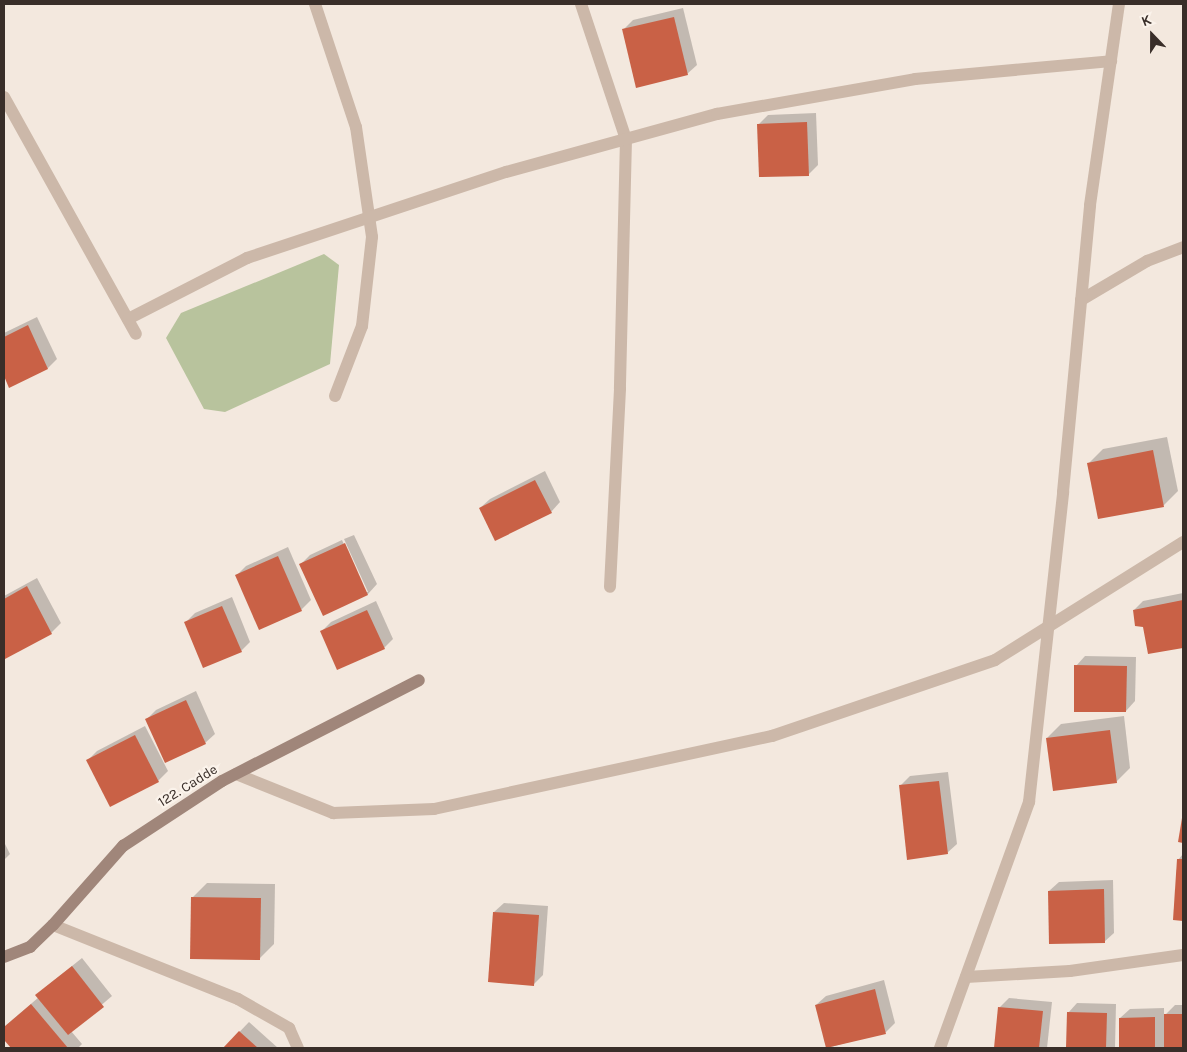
<!DOCTYPE html>
<style>
body{margin:0}
#map{position:relative;width:1187px;height:1052px;overflow:hidden;background:#f3e8de;font-family:Karla,sans-serif}
div>[style]{position:absolute}
.green>*{inset:0;background:#b8c39d}
.shadow>*{inset:0;background:#0003}
.building>*{inset:0;background:#c96146}
.street>*{height:12px;margin:-6px;padding:0 6px;transform-origin:6px;border-radius:6px;background:#ccb8a9}
.secondary>*{height:12px;margin:-6px;padding:0 6px;transform-origin:6px;border-radius:6px;background:#a0867a}
span{translate:-50% -50%;white-space:nowrap;text-align:center;line-height:1.15;-webkit-text-stroke:4.5px #fbf3eb;paint-order:stroke}
.street-label{font-size:14px;color:#392e29}
.frame{position:absolute;inset:0;border:5px solid #392e29;pointer-events:none}
.north{position:absolute;left:1127px;top:10px;width:50px;height:50px;-webkit-text-stroke:4px #fbf3eb;paint-order:stroke;rotate:338deg;font-size:14px;font-weight:700;line-height:20px;text-align:center;color:#392e29}
.north::after{content:'';display:block;margin:auto;width:18px;height:22px;background:#392e29;clip-path:polygon(50% 0,100% 100%,50% 72%,0 100%)}
</style>
<div id="map">
<div class="green">
<div style="clip-path:polygon(324px 254px,339px 265px,330px 364px,225px 412px,204px 409px,166px 338px,181px 313px)"></div>
</div>
<div class="shadow">
<div style="clip-path:polygon(683px 8px,697px 65px,687px 74px,623px 30px,633px 20px)"></div>
<div style="clip-path:polygon(816px 113px,818px 165px,808px 175px,758px 125px,768px 115px)"></div>
<div style="clip-path:polygon(37px 317px,57px 359px,48px 368px,10px 386px,4px 373px,4px 333px)"></div>
<div style="clip-path:polygon(1167px 437px,1178px 491px,1164px 505px,1099px 518px,1089px 463px,1103px 449px)"></div>
<div style="clip-path:polygon(545px 471px,560px 502px,551px 512px,480px 508px,490px 499px)"></div>
<div style="clip-path:polygon(354px 535px,377px 584px,368px 594px,323px 614px,300px 565px,310px 555px,342px 540px,365px 592px,368px 592px,344px 539px)"></div>
<div style="clip-path:polygon(288px 547px,311px 600px,301px 610px,237px 575px,246px 566px)"></div>
<div style="clip-path:polygon(37px 578px,61px 623px,51px 633px,5px 657px,4px 596px)"></div>
<div style="clip-path:polygon(1183px 593px,1183px 647px,1149px 653px,1144px 626px,1134px 610px,1143px 601px)"></div>
<div style="clip-path:polygon(232px 597px,250px 642px,241px 651px,185px 623px,195px 613px)"></div>
<div style="clip-path:polygon(376px 601px,393px 639px,384px 648px,321px 632px,331px 622px)"></div>
<div style="clip-path:polygon(1085px 656px,1136px 657px,1135px 701px,1126px 711px,1076px 666px)"></div>
<div style="clip-path:polygon(196px 691px,215px 734px,205px 743px,147px 719px,156px 710px)"></div>
<div style="clip-path:polygon(1124px 716px,1130px 768px,1116px 782px,1047px 738px,1061px 724px)"></div>
<div style="clip-path:polygon(145px 726px,168px 771px,158px 781px,88px 760px,97px 751px)"></div>
<div style="clip-path:polygon(948px 772px,957px 844px,947px 853px,900px 786px,910px 776px)"></div>
<div style="clip-path:polygon(4px 842px,10px 854px,4px 860px)"></div>
<div style="clip-path:polygon(1183px 854px,1183px 919px,1174px 919px,1178px 860px)"></div>
<div style="clip-path:polygon(1113px 880px,1114px 933px,1104px 942px,1049px 891px,1059px 882px)"></div>
<div style="clip-path:polygon(207px 883px,275px 884px,274px 944px,259px 959px,193px 897px)"></div>
<div style="clip-path:polygon(504px 903px,548px 906px,543px 975px,534px 984px,494px 912px)"></div>
<div style="clip-path:polygon(82px 958px,112px 996px,71px 1031px,82px 1044px,78px 1048px,12px 1048px,4px 1038px,4px 1027px,39px 997px,37px 995px,47px 986px)"></div>
<div style="clip-path:polygon(884px 980px,895px 1023px,886px 1032px,827px 1048px,816px 1005px,826px 996px)"></div>
<div style="clip-path:polygon(1009px 998px,1052px 1002px,1047px 1048px,995px 1048px,999px 1008px)"></div>
<div style="clip-path:polygon(1077px 1003px,1116px 1004px,1115px 1048px,1067px 1048px,1068px 1013px)"></div>
<div style="clip-path:polygon(1175px 1005px,1183px 1005px,1183px 1048px,1121px 1048px,1120px 1018px,1130px 1009px,1164px 1008px,1164px 1016px)"></div>
<div style="clip-path:polygon(249px 1022px,278px 1048px,224px 1048px)"></div>
</div>
<div class="building">
<div style="clip-path:polygon(674px 17px,688px 75px,636px 88px,622px 29px)"></div>
<div style="clip-path:polygon(807px 122px,809px 176px,759px 177px,757px 124px)"></div>
<div style="clip-path:polygon(28px 325px,48px 369px,9px 388px,4px 376px,4px 337px)"></div>
<div style="clip-path:polygon(1153px 450px,1164px 507px,1098px 519px,1087px 463px)"></div>
<div style="clip-path:polygon(535px 480px,552px 513px,495px 541px,479px 508px)"></div>
<div style="clip-path:polygon(345px 543px,368px 595px,323px 616px,299px 564px)"></div>
<div style="clip-path:polygon(278px 556px,302px 611px,259px 630px,235px 575px)"></div>
<div style="clip-path:polygon(27px 586px,52px 634px,5px 659px,4px 599px)"></div>
<div style="clip-path:polygon(1183px 600px,1183px 648px,1148px 654px,1143px 627px,1135px 626px,1133px 610px)"></div>
<div style="clip-path:polygon(222px 606px,242px 652px,203px 668px,184px 622px)"></div>
<div style="clip-path:polygon(367px 610px,385px 649px,337px 670px,320px 631px)"></div>
<div style="clip-path:polygon(1074px 665px,1127px 666px,1126px 712px,1074px 712px)"></div>
<div style="clip-path:polygon(186px 700px,206px 744px,165px 763px,145px 719px)"></div>
<div style="clip-path:polygon(1110px 730px,1117px 783px,1053px 791px,1046px 738px)"></div>
<div style="clip-path:polygon(135px 735px,159px 782px,110px 807px,86px 760px)"></div>
<div style="clip-path:polygon(939px 781px,948px 854px,907px 860px,899px 785px)"></div>
<div style="clip-path:polygon(1182px 818px,1183px 818px,1183px 843px,1178px 842px)"></div>
<div style="clip-path:polygon(1177px 859px,1183px 859px,1183px 921px,1173px 920px)"></div>
<div style="clip-path:polygon(1104px 889px,1105px 943px,1049px 944px,1048px 891px)"></div>
<div style="clip-path:polygon(191px 897px,261px 898px,260px 960px,190px 959px)"></div>
<div style="clip-path:polygon(493px 912px,539px 915px,534px 986px,488px 982px)"></div>
<div style="clip-path:polygon(72px 966px,104px 1007px,68px 1035px,35px 995px)"></div>
<div style="clip-path:polygon(875px 989px,886px 1034px,826px 1048px,815px 1005px)"></div>
<div style="clip-path:polygon(31px 1004px,68px 1048px,11px 1048px,4px 1040px,4px 1027px)"></div>
<div style="clip-path:polygon(998px 1007px,1043px 1011px,1039px 1048px,994px 1048px)"></div>
<div style="clip-path:polygon(1067px 1012px,1107px 1013px,1106px 1048px,1066px 1048px)"></div>
<div style="clip-path:polygon(1164px 1014px,1183px 1014px,1183px 1048px,1164px 1048px)"></div>
<div style="clip-path:polygon(1155px 1017px,1155px 1048px,1119px 1048px,1119px 1018px)"></div>
<div style="clip-path:polygon(239px 1031px,258px 1048px,223px 1048px)"></div>
</div>
<div class="street">
<div style="left:315px;top:4px;width:130px;rotate:71.6deg"></div>
<div style="left:356px;top:127px;width:111px;rotate:81.7deg"></div>
<div style="left:372px;top:237px;width:90px;rotate:96.4deg"></div>
<div style="left:362px;top:326px;width:75px;rotate:111.1deg"></div>
<div style="left:581px;top:4px;width:142px;rotate:71.6deg"></div>
<div style="left:626px;top:139px;width:250px;rotate:91.4deg"></div>
<div style="left:620px;top:389px;width:198px;rotate:92.9deg"></div>
<div style="left:4px;top:97px;width:271px;rotate:60.9deg"></div>
<div style="left:1081px;top:300px;width:77px;rotate:-30.6deg"></div>
<div style="left:1147px;top:261px;width:39px;rotate:-21deg"></div>
<div style="left:128px;top:319px;width:134px;rotate:-27.1deg"></div>
<div style="left:247px;top:258px;width:273px;rotate:-18.4deg"></div>
<div style="left:506px;top:172px;width:219px;rotate:-15.4deg"></div>
<div style="left:717px;top:114px;width:201px;rotate:-10deg"></div>
<div style="left:915px;top:79px;width:197px;rotate:-5.2deg"></div>
<div style="left:236px;top:774px;width:105px;rotate:21.9deg"></div>
<div style="left:333px;top:813px;width:101px;rotate:-2.3deg"></div>
<div style="left:434px;top:809px;width:346px;rotate:-12.2deg"></div>
<div style="left:772px;top:736px;width:236px;rotate:-18.8deg"></div>
<div style="left:995px;top:660px;width:222px;rotate:-32.1deg"></div>
<div style="left:53px;top:925px;width:199px;rotate:21.8deg"></div>
<div style="left:238px;top:999px;width:59px;rotate:29.6deg"></div>
<div style="left:289px;top:1028px;width:22px;rotate:66deg"></div>
<div style="left:966px;top:977px;width:104px;rotate:-3.3deg"></div>
<div style="left:1070px;top:971px;width:114px;rotate:-8.1deg"></div>
<div style="left:940px;top:1048px;width:262px;rotate:-70.1deg"></div>
<div style="left:1029px;top:802px;width:312px;rotate:-83.7deg"></div>
<div style="left:1063px;top:492px;width:288px;rotate:-84.6deg"></div>
<div style="left:1090px;top:205px;width:203px;rotate:-81.8deg"></div>
</div>
<div class="secondary">
<div style="left:4px;top:957px;width:28px;rotate:-21deg"></div>
<div style="left:30px;top:947px;width:32px;rotate:-44deg"></div>
<div style="left:53px;top:925px;width:106px;rotate:-48.5deg"></div>
<div style="left:123px;top:846px;width:118px;rotate:-33.3deg"></div>
<div style="left:222px;top:781px;width:221px;rotate:-27.1deg"></div>
</div>
<div class="street-label">
<span style="left:188px;top:786px;rotate:-32deg">122. Cadde</span>
</div>
<div class="frame"></div>
<div class="north">K</div>
</div>
